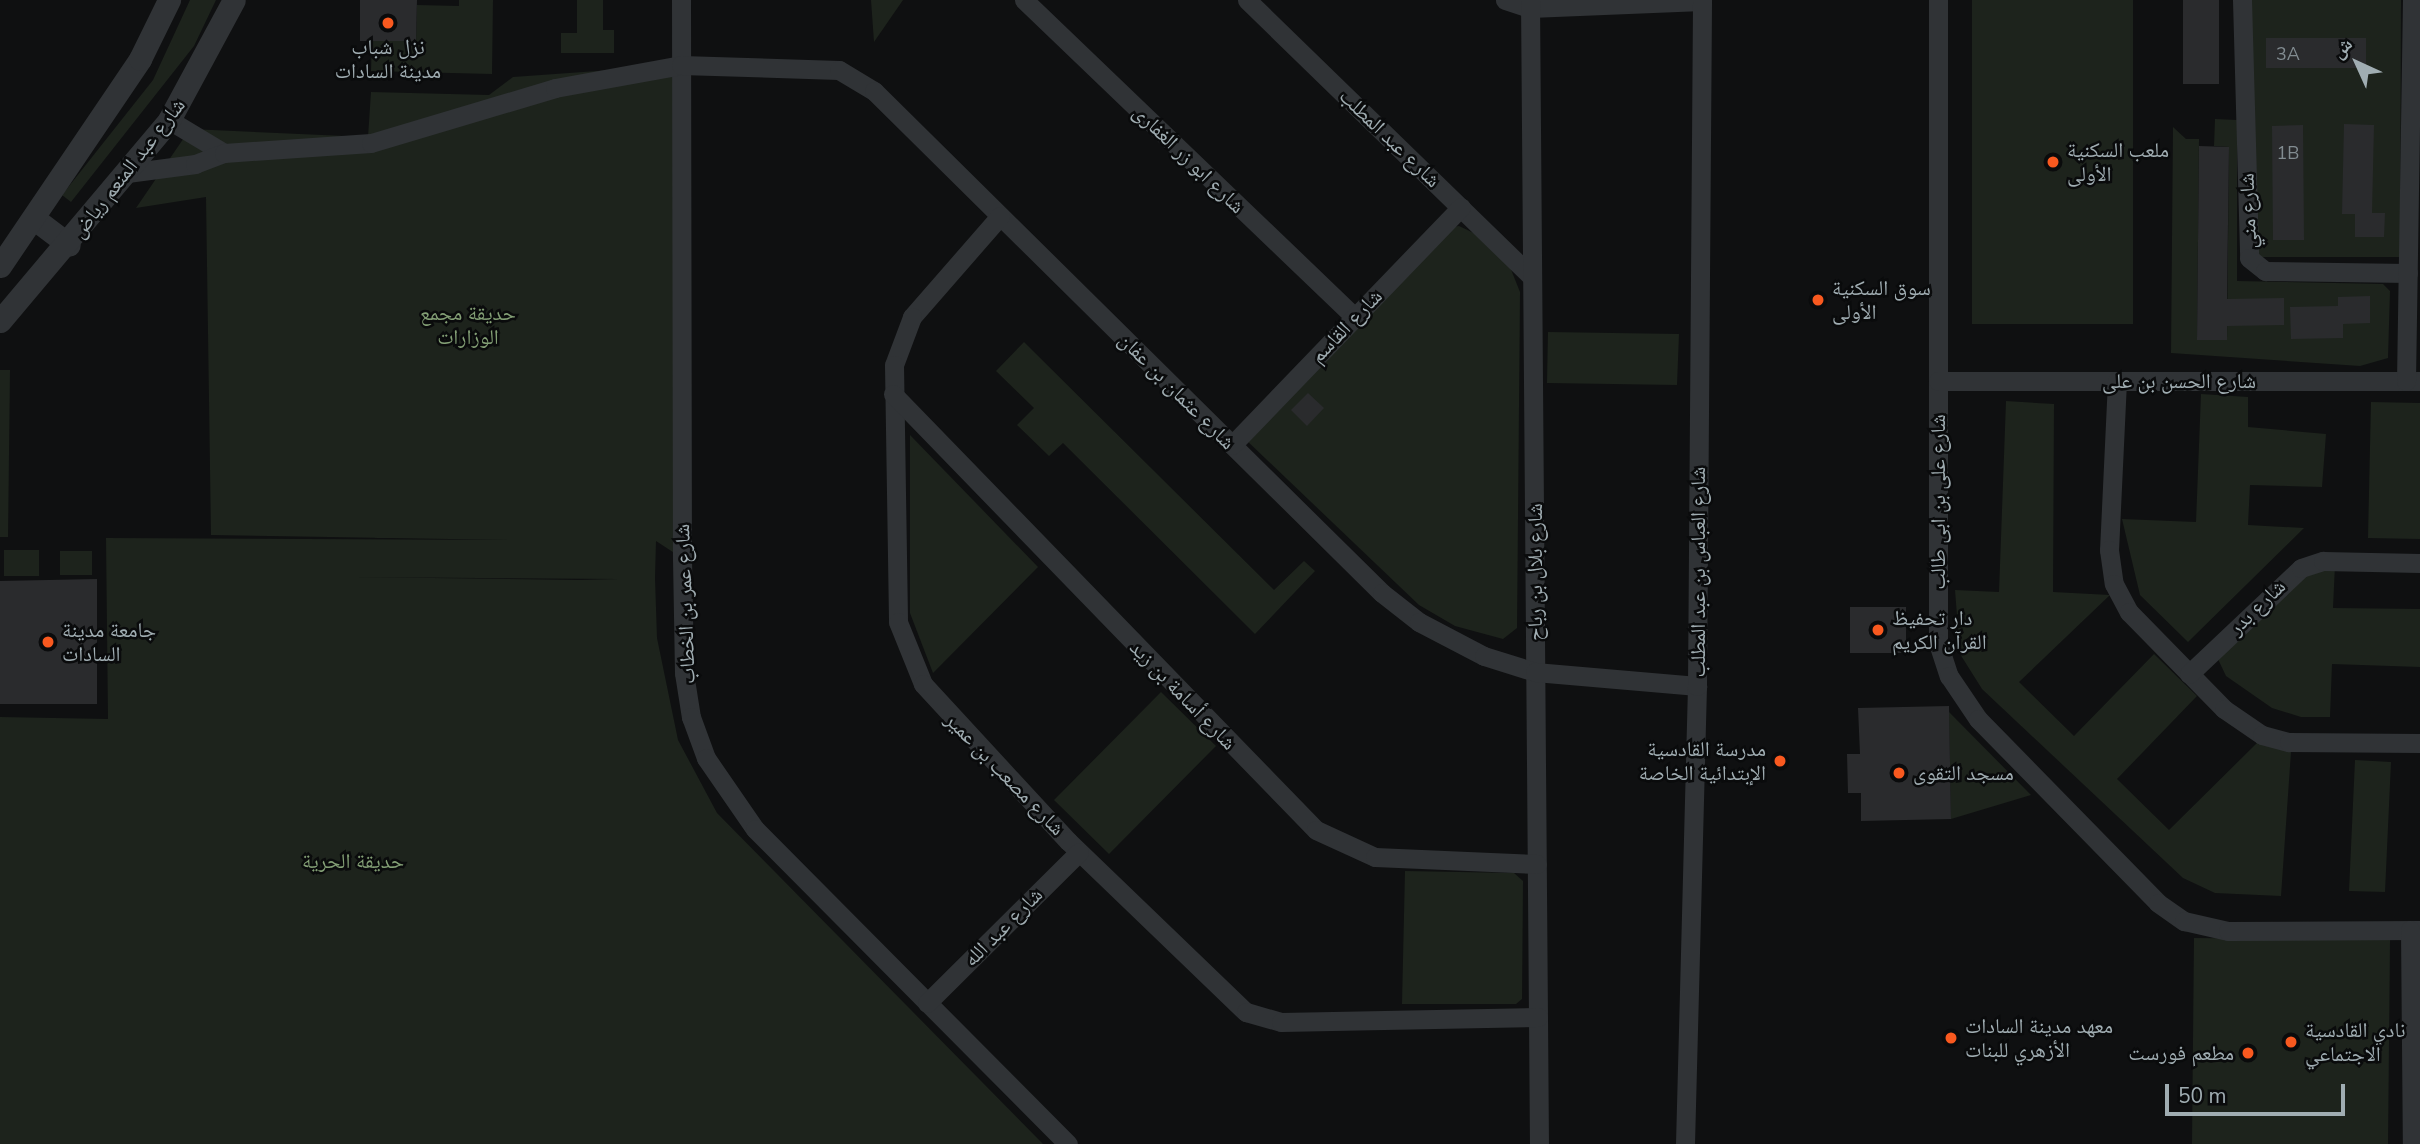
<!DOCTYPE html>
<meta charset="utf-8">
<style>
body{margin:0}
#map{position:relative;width:2420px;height:1144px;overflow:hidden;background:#0f1011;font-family:"Nunito Sans","Noto Naskh Arabic",sans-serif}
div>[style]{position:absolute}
.green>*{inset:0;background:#1d231c}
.building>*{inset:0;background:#2a2b2d}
.minor>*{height:19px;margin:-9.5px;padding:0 9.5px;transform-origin:9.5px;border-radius:9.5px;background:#303336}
.tertiary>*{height:23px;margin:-11.5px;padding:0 11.5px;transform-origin:11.5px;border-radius:11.5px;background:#303336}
.dots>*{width:19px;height:19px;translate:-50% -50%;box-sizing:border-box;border:4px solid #0a0b0c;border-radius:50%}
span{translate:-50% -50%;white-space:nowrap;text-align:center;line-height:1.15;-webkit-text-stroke:5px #0a0b0c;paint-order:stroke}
.number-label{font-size:18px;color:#828c91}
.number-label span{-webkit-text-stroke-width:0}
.poi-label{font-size:21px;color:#a0adb2}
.left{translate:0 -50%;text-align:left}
.right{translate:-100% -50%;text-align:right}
.street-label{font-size:21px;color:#a0adb2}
.park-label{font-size:21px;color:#839f75}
.north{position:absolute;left:2322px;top:28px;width:70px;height:70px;-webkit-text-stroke:5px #0a0b0c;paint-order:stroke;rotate:315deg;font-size:19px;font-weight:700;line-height:28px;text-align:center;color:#a0adb2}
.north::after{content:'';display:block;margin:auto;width:24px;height:32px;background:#a0adb2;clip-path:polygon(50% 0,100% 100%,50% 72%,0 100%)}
.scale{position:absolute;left:2165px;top:1084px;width:180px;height:32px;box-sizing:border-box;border:4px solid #a0adb2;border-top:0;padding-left:9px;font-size:21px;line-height:24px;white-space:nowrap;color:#a0adb2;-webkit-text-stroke:5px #0a0b0c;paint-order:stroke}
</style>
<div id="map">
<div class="green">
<div style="clip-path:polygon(190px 0,216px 0,194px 46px,71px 202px,62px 195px,153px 80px)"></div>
<div style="clip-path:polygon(459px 0,493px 0,492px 74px,371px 71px,372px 40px,416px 41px,417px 5px,459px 6px)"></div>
<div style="clip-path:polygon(577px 0,603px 0,603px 30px,614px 30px,614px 53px,561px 53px,561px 33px,577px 33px)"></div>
<div style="clip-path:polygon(871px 0,903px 0,874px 42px)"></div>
<div style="clip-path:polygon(1972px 0,2133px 0,2133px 324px,1972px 324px)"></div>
<div style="clip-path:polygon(2252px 0,2401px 0,2400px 257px,2251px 257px)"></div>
<div style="clip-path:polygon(evenodd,681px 65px,682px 558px,656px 541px,655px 578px,657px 638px,678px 740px,717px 813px,1043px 1144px,0 1144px,0 717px,108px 719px,106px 538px,512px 540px,211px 535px,206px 197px,136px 208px,190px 129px,368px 137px,371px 92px,489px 95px,513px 77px,681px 65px,354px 577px,355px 577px,618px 579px,580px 580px,354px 577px)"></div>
<div style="clip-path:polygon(2215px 119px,2237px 120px,2237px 281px,2383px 284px,2390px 291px,2388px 358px,2360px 366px,2171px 353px,2173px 127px,2186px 139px,2199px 139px,2197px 340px,2227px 340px,2229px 147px,2214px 146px)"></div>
<div style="clip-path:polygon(1459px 226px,1480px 236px,1508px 262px,1520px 292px,1517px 628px,1503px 639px,1455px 626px,1419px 605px,1244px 438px,1445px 228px)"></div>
<div style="clip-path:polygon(1548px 332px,1679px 334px,1677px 385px,1547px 383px)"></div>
<div style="clip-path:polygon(1024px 342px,1274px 590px,1304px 561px,1315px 571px,1255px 634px,1063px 443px,1049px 456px,1017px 425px,1034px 408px,996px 371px)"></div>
<div style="clip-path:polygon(0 370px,10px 370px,8px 537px,0 537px)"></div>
<div style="clip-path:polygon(2201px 394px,2248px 397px,2248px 427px,2326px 434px,2322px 487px,2250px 485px,2248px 525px,2304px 528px,2188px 642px,2140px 595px,2122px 519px,2196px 522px)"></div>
<div style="clip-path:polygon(2006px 401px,2054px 404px,2053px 592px,2110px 595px,2019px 682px,2074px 736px,2154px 654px,2197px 696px,2117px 779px,2169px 830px,2261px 739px,2291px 752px,2281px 896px,2215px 893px,2183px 878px,1982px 689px,1960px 654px,1955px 590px,1999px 592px)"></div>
<div style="clip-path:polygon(2371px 402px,2420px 403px,2420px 539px,2368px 538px)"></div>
<div style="clip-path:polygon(910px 435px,1038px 567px,933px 673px,910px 613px)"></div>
<div style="clip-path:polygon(4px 550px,39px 550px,39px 576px,4px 576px)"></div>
<div style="clip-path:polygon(60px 551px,92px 551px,92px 575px,60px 575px)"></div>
<div style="clip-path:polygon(2335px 565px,2333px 608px,2420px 609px,2420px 667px,2332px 664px,2330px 717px,2301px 717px,2272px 708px,2226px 676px,2216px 655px,2306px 568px)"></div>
<div style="clip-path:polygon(1161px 692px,1216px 746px,1109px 854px,1054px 800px)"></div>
<div style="clip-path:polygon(1949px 712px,2031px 795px,1951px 819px)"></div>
<div style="clip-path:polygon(2355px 760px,2391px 762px,2385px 892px,2349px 891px)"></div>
<div style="clip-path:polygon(1405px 871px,1514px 873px,1523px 881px,1522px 999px,1516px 1004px,1402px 1004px)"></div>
<div style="clip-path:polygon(2194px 938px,2390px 940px,2388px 1144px,2192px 1144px)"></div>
</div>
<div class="building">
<div style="clip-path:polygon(360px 0,417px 0,416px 41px,360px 41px)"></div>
<div style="clip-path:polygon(2183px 0,2219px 0,2219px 84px,2183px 84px)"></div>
<div style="clip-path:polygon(2266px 38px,2366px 38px,2366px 68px,2266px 68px)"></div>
<div style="clip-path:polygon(2344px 124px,2374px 125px,2372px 213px,2385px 213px,2384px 237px,2355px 237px,2355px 214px,2342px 214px)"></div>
<div style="clip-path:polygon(2303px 125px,2304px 240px,2273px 240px,2272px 126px)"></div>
<div style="clip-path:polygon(2199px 146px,2229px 147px,2227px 299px,2284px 298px,2284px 325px,2227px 326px,2227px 340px,2197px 340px)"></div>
<div style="clip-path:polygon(2370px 296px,2370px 323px,2343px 324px,2343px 338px,2291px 339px,2290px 307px,2338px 306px,2338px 297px)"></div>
<div style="clip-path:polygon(1308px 393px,1324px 408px,1307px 426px,1291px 410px)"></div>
<div style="clip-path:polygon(97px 579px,97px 704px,0 704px,0 581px)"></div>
<div style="clip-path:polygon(1850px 607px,1906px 607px,1906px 653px,1850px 653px)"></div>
<div style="clip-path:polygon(1949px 706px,1951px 819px,1861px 821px,1861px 793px,1848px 793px,1847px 754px,1860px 754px,1858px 708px)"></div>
</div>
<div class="minor">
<div style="left:681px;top:0;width:558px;rotate:89.9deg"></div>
<div style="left:682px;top:558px;width:115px;rotate:89deg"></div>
<div style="left:684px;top:673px;width:45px;rotate:81deg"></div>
<div style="left:691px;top:717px;width:44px;rotate:69.9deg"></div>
<div style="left:706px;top:758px;width:86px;rotate:55.4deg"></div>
<div style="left:755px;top:829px;width:444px;rotate:45.2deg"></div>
<div style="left:1024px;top:0;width:458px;rotate:43.8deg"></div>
<div style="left:1247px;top:0;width:397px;rotate:44.2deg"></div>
<div style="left:1505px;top:0;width:26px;rotate:18deg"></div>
<div style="left:1530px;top:8px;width:172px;rotate:-2.3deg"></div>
<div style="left:1530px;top:0;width:1144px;rotate:89.55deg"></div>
<div style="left:1938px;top:0;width:643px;rotate:90deg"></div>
<div style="left:1938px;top:643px;width:35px;rotate:72deg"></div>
<div style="left:1949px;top:676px;width:52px;rotate:56deg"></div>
<div style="left:1978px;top:719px;width:257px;rotate:45.6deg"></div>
<div style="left:2158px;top:903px;width:32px;rotate:35deg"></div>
<div style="left:2184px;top:921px;width:45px;rotate:12.8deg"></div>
<div style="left:2228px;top:931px;width:192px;rotate:-0.3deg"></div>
<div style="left:2242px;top:0;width:258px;rotate:88.4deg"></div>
<div style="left:2249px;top:258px;width:21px;rotate:39deg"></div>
<div style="left:2265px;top:271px;width:143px;rotate:0.8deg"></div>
<div style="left:169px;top:120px;width:64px;rotate:31deg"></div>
<div style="left:127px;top:173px;width:69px;rotate:-7.5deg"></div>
<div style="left:195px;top:164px;width:31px;rotate:-21deg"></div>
<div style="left:224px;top:153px;width:147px;rotate:-3.9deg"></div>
<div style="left:371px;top:143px;width:192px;rotate:-16.6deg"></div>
<div style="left:555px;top:88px;width:128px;rotate:-10.3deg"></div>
<div style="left:681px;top:65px;width:158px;rotate:1.8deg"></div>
<div style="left:839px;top:70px;width:41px;rotate:31deg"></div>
<div style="left:874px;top:91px;width:714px;rotate:44.66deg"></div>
<div style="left:1382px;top:593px;width:47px;rotate:38.1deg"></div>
<div style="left:1419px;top:622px;width:73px;rotate:27.6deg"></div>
<div style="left:1484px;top:656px;width:53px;rotate:17.4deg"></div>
<div style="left:1535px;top:672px;width:163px;rotate:4.9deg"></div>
<div style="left:1000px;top:216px;width:134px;rotate:131.1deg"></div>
<div style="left:912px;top:317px;width:51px;rotate:110.6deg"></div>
<div style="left:894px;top:365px;width:257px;rotate:89.1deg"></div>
<div style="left:898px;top:622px;width:67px;rotate:68deg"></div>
<div style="left:923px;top:684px;width:214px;rotate:47.3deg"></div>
<div style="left:1068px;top:841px;width:247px;rotate:43.9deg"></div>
<div style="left:1246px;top:1012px;width:36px;rotate:16deg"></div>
<div style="left:1281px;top:1022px;width:257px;rotate:-1.1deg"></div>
<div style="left:1938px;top:381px;width:482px"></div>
<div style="left:2117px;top:381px;width:169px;rotate:92.7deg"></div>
<div style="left:2109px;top:550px;width:34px;rotate:82deg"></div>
<div style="left:2114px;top:584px;width:32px;rotate:62deg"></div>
<div style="left:2129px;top:612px;width:136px;rotate:45.6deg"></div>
<div style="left:2224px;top:709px;width:46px;rotate:34.4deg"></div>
<div style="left:2262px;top:735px;width:28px;rotate:15deg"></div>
<div style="left:2289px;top:742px;width:131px;rotate:0.4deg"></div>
<div style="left:2406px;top:381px;width:381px;rotate:-89.1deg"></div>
<div style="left:893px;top:394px;width:607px;rotate:45.87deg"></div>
<div style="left:1316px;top:830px;width:65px;rotate:24.6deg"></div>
<div style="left:1375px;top:857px;width:162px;rotate:2.5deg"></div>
<div style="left:1232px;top:445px;width:330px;rotate:-46.1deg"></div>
<div style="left:2189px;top:674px;width:154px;rotate:-43.4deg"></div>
<div style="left:2301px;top:568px;width:23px;rotate:-18deg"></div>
<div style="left:2323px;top:561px;width:97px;rotate:1.2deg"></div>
<div style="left:2410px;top:930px;width:214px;rotate:89.5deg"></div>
<div style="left:927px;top:1003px;width:214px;rotate:-44.8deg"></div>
<div style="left:1685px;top:1144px;width:458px;rotate:-88.5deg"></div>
<div style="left:1697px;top:686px;width:686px;rotate:-89.58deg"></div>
</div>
<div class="tertiary">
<div style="left:36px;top:220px;width:41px;rotate:37.1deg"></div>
<div style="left:0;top:266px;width:250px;rotate:-55.9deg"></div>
<div style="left:140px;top:59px;width:66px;rotate:-63.8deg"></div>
<div style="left:0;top:321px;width:263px;rotate:-49.9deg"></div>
<div style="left:169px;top:120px;width:136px;rotate:-61.6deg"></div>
</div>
<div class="dots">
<div style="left:388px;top:23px;background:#f9591f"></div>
<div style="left:2053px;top:162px;background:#f9591f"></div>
<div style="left:1818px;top:300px;background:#f9591f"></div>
<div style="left:1878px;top:630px;background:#f9591f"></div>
<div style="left:48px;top:642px;background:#f9591f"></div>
<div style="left:1780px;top:761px;background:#f9591f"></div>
<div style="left:1899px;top:773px;background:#f9591f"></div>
<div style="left:1951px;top:1038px;background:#f9591f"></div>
<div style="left:2291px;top:1042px;background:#f9591f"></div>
<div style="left:2248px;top:1053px;background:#f9591f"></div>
</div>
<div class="number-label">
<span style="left:2288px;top:54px">3A</span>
<span style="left:2288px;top:153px">1B</span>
</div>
<div class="poi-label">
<span style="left:388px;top:59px">نزل شباب<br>مدينة السادات</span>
<span class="left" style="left:2067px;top:162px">ملعب السكنية<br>الأولى</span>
<span class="left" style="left:1832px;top:300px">سوق السكنية<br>الأولى</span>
<span class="left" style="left:1892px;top:630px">دار تحفيظ<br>القرآن الكريم</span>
<span class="left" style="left:62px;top:642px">جامعة مدينة<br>السادات</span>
<span class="right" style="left:1766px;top:761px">مدرسة القادسية<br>الإبتدائية الخاصة</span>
<span class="left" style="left:1913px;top:773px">مسجد التقوى</span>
<span class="left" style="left:1965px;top:1038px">معهد مدينة السادات<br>الأزهري للبنات</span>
<span class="left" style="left:2305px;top:1042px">نادي القادسية<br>الاجتماعي</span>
<span class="right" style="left:2234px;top:1053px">مطعم فورست</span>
</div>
<div class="street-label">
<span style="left:1390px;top:138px;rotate:44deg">شارع عبد المطلب</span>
<span style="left:1189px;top:159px;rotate:44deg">شارع ابو زر الغفارى</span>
<span style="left:128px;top:168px;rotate:-52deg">شارع عبد المنعم رياض</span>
<span style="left:2248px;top:211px;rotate:-92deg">شارع مني</span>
<span style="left:1346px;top:326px;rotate:-46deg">شارع القاسم</span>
<span style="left:2179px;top:381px">شارع الحسن بن على</span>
<span style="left:1177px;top:391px;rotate:45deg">شارع عثمان بن عفان</span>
<span style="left:1938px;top:502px;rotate:-90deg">شارع على بن ابى طالب</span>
<span style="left:1535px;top:572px;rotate:-90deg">شارع بلال بن رباح</span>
<span style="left:1698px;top:572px;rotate:-90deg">شارع العباس بن عبد المطلب</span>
<span style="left:685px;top:604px;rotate:-92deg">شارع عمر بن الخطاب</span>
<span style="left:2257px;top:607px;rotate:-44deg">شارع بدر</span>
<span style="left:1183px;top:695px;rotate:46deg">شارع أسامة بن زيد</span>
<span style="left:1005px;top:774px;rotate:46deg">شارع مصعب بن عمير</span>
<span style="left:1003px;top:927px;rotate:-45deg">شارع عبد الله</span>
</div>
<div class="park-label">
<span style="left:468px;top:325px">حديقة مجمع<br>الوزارات</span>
<span style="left:353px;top:861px">حديقة الحرية</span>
</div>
<div class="north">ش</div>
<div class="scale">50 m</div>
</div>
